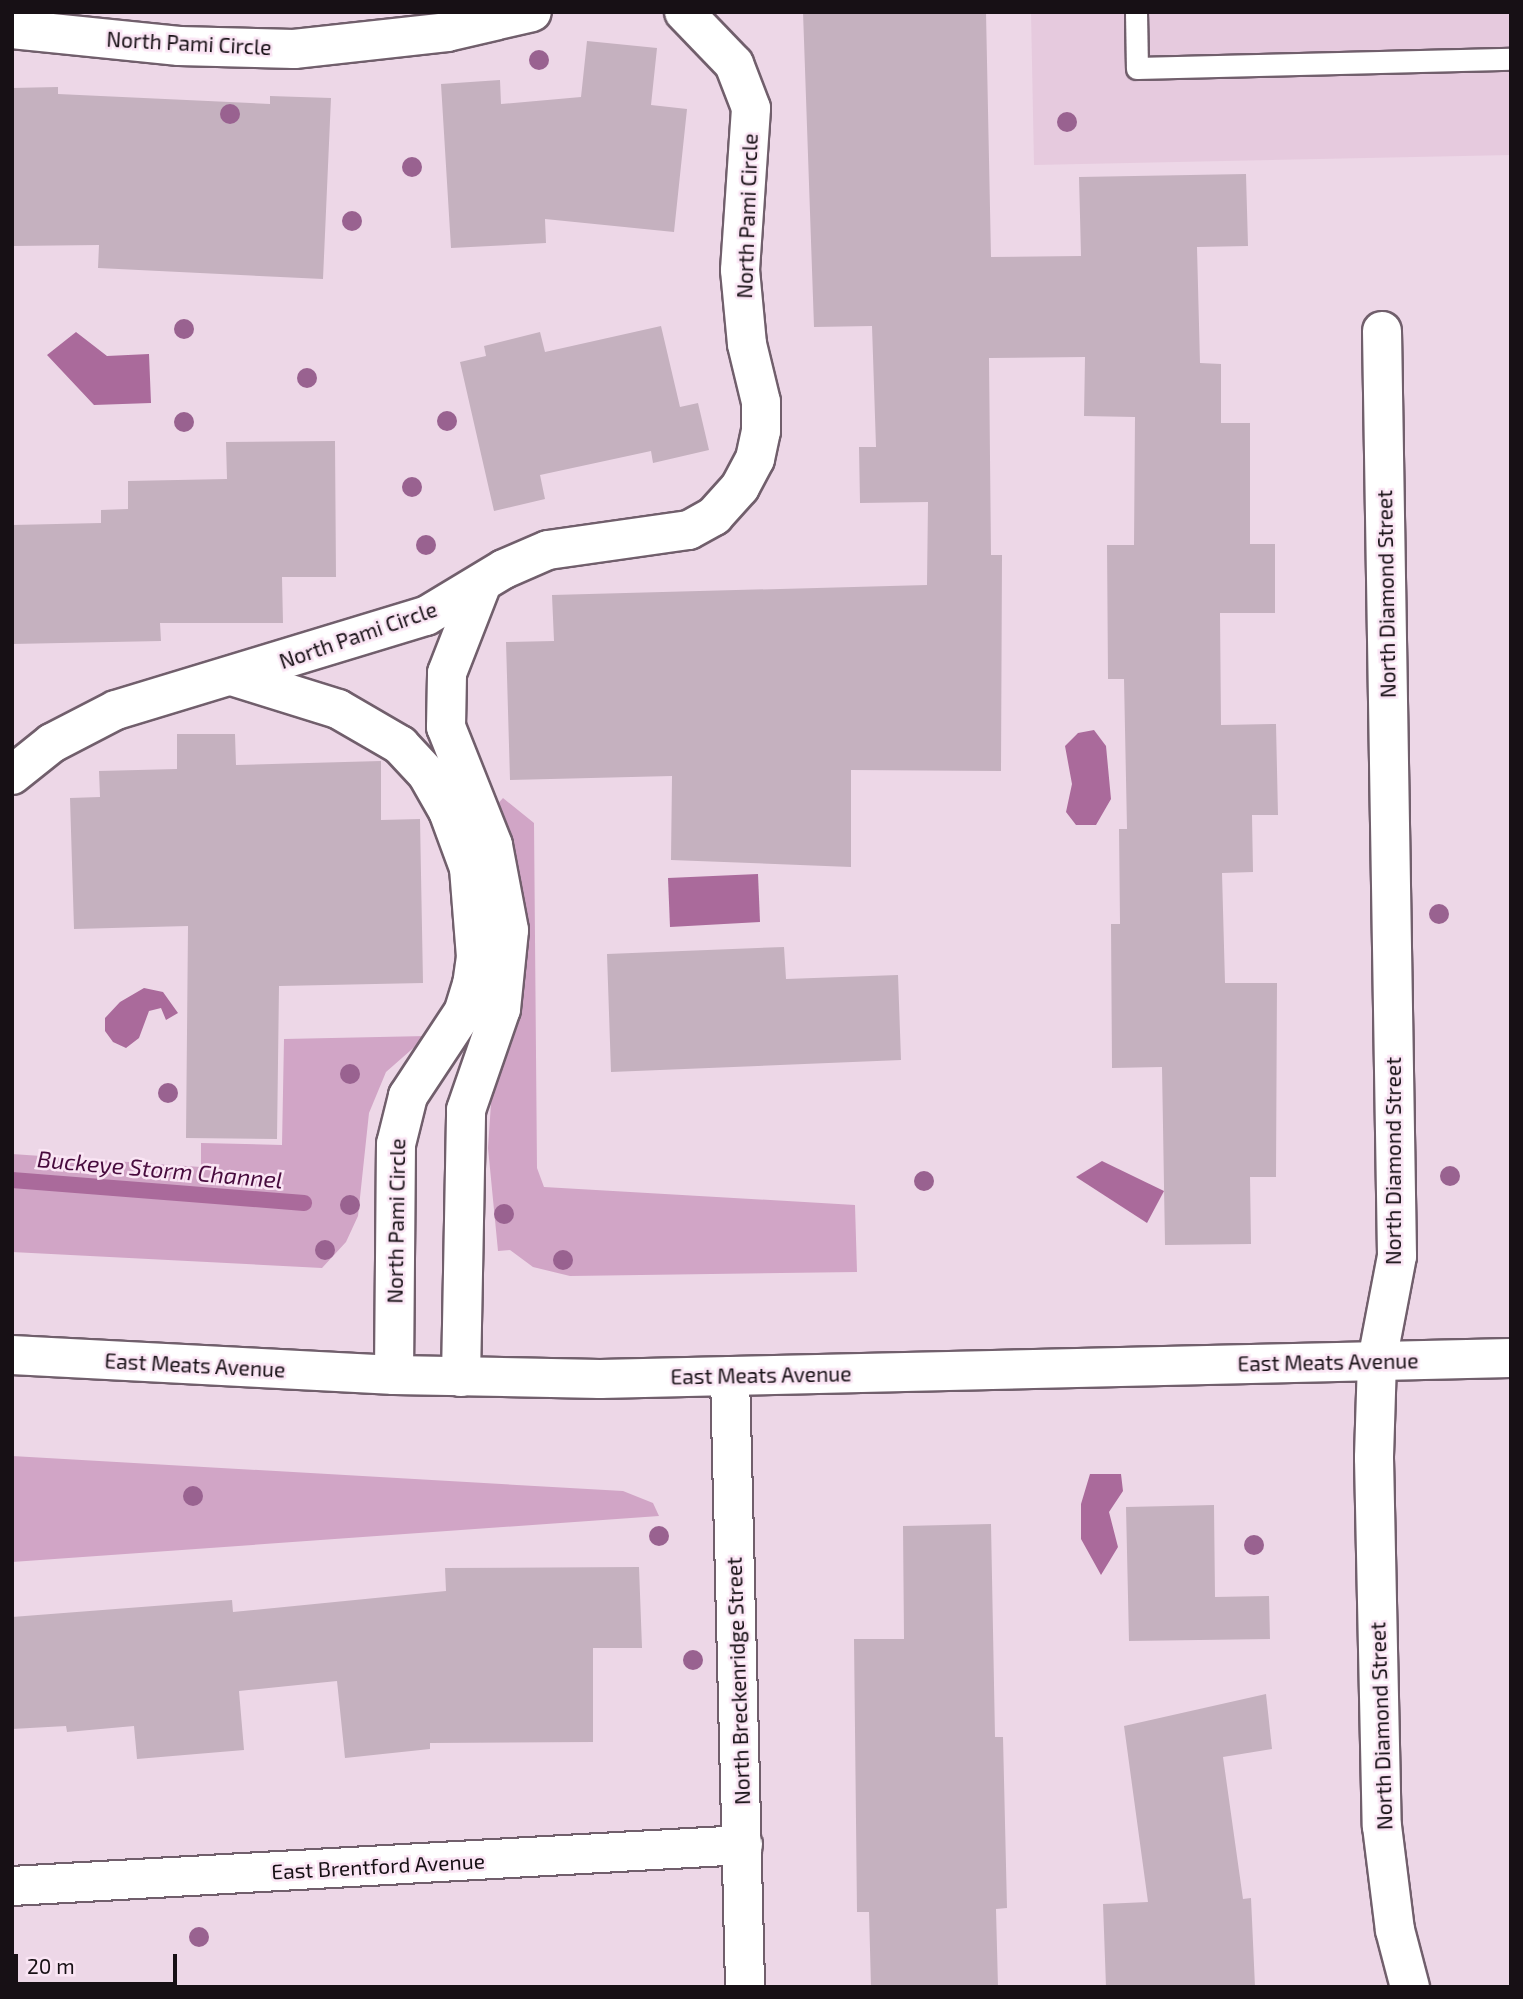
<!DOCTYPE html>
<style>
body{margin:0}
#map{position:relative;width:1523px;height:1999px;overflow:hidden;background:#edd7e7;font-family:"Exo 2",sans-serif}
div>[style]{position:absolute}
.built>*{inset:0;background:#e6cade}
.green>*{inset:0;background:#d1a5c6}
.water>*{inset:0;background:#aa6a9b}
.stream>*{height:16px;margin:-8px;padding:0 8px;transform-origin:8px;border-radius:8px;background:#aa6a9b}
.building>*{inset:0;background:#c5b1bf}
.roads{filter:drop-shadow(2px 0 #715f6c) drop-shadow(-2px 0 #715f6c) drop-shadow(0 2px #715f6c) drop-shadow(0 -2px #715f6c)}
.service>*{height:21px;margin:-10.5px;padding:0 10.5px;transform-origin:10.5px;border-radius:10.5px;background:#fff}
.minor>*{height:38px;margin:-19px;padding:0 19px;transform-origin:19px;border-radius:19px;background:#fff}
.tertiary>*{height:38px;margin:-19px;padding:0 19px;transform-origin:19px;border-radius:19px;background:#fff}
.trees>*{width:20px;height:20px;margin:-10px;border-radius:50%;background:#996290}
span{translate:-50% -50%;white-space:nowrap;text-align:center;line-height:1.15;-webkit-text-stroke:5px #fae5f4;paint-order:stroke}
.street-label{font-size:21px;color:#171015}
.water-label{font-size:23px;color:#470b3d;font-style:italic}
.frame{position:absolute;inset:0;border:14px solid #171015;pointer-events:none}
.scale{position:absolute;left:14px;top:1954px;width:163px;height:32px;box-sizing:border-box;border:4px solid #171015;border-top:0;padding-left:9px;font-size:21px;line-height:24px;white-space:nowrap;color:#171015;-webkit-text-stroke:5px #fae5f4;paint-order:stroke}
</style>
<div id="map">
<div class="built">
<div style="clip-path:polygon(1031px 12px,1511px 12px,1511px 155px,1034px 165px)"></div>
</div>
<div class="green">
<div style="clip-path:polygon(503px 798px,534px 823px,537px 1168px,544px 1187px,855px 1205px,857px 1272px,570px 1276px,533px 1267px,510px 1250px,498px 1251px,488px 1148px,491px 1103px,516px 1020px,495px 807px)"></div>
<div style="clip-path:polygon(427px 1036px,386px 1072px,369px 1113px,358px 1216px,346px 1242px,322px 1268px,12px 1252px,12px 1154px,201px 1167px,201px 1143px,282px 1145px,284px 1039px)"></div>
<div style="clip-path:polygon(12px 1456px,623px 1491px,653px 1503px,659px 1516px,12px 1562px)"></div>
</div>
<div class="water">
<div style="clip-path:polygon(76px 332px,107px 356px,149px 354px,151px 403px,94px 405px,47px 355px)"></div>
<div style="clip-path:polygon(1094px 730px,1106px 746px,1111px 799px,1096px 825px,1076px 825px,1066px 812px,1072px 784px,1065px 746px,1078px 733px)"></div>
<div style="clip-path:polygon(758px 874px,760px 922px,670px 927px,668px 878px)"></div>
<div style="clip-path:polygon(144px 988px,163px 992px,178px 1013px,166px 1020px,161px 1008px,149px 1011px,139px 1038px,126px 1048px,113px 1042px,105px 1031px,105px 1018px,120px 1002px)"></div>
<div style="clip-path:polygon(1102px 1161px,1164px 1191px,1147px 1223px,1076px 1177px)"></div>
<div style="clip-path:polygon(1090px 1474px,1121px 1474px,1123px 1491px,1109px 1512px,1118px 1547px,1101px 1575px,1081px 1539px,1081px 1504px)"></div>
</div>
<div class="stream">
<div style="left:12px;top:1180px;width:293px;rotate:4.5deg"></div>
</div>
<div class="building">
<div style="clip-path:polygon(803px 12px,986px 12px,991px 257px,1081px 256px,1079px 177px,1246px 174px,1248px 246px,1197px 247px,1200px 363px,1221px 364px,1221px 423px,1250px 423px,1250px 544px,1275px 544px,1275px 613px,1220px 613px,1221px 725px,1276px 724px,1278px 815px,1252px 815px,1253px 872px,1222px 873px,1225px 983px,1277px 983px,1276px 1177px,1250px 1177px,1251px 1244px,1165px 1245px,1162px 1067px,1112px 1068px,1111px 924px,1120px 924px,1119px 829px,1127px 829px,1124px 679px,1108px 679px,1107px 545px,1134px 545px,1135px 417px,1084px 416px,1085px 357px,989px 358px,991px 555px,1002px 555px,1001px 771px,851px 770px,851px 867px,671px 860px,672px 776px,510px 780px,506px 642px,554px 641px,552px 595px,927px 585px,928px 502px,860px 503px,859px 447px,876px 447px,872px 326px,814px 327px)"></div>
<div style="clip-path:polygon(587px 41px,657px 48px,651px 105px,687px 109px,674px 232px,545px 219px,546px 243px,451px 248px,441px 84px,500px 80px,501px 104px,581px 97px)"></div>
<div style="clip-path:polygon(58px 87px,58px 94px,270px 104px,270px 96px,331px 98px,323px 279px,98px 268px,99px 245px,12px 246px,12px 88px)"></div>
<div style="clip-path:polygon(661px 326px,680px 407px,698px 403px,709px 450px,653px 463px,651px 451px,540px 475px,545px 499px,494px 511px,460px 362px,486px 356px,484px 346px,540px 332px,545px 352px)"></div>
<div style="clip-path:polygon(335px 441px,336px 577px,282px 577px,283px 623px,160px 623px,161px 641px,12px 644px,12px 525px,101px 523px,101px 510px,128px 509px,128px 481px,227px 479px,226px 442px)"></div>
<div style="clip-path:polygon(177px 734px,235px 734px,236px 765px,381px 761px,381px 820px,420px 819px,423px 983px,279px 986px,277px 1139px,186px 1138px,188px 926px,74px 929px,70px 798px,100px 797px,99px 771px,177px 769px)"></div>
<div style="clip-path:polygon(784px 947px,786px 979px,898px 975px,901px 1060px,611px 1072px,607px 954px)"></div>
<div style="clip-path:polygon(1214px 1505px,1215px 1597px,1269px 1596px,1270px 1639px,1129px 1641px,1126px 1507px)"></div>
<div style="clip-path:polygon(991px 1524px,995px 1737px,1003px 1737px,1007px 1908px,996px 1909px,998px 1987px,871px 1987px,869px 1912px,857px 1912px,854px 1639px,904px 1639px,903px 1526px)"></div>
<div style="clip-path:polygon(639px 1567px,642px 1648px,593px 1648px,593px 1742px,430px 1743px,430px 1749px,345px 1758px,337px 1681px,239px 1691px,244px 1750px,137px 1759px,134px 1726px,67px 1732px,66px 1726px,12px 1729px,12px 1617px,232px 1600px,233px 1612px,446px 1591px,445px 1568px)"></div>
<div style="clip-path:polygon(1266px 1694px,1272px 1749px,1223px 1757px,1243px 1899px,1251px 1898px,1255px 1987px,1106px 1987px,1103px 1904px,1148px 1902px,1124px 1726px)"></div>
</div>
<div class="roads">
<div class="service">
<div style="left:1136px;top:12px;width:56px;rotate:89deg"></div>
<div style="left:1137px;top:68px;width:374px;rotate:-1.4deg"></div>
</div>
<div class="minor">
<div style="left:12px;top:29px;width:168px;rotate:5.8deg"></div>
<div style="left:179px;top:46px;width:115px;rotate:1.5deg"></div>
<div style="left:294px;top:49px;width:154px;rotate:-6.3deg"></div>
<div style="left:447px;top:32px;width:87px;rotate:-13.2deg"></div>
<div style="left:1382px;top:331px;width:925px;rotate:89.07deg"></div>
<div style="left:1397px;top:1256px;width:107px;rotate:100.8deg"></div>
<div style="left:1377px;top:1361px;width:97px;rotate:91.8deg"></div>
<div style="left:1374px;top:1458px;width:368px;rotate:88.8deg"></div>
<div style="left:1382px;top:1826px;width:105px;rotate:82.9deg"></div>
<div style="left:1395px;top:1930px;width:59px;rotate:75.3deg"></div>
<div style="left:232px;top:676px;width:111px;rotate:17.3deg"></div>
<div style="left:338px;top:709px;width:72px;rotate:30.1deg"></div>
<div style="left:400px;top:745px;width:40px;rotate:47deg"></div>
<div style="left:427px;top:774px;width:43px;rotate:60.4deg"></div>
<div style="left:448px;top:811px;width:61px;rotate:69.8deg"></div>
<div style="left:469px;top:868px;width:89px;rotate:85.5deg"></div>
<div style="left:476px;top:957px;width:27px;rotate:98deg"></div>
<div style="left:472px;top:984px;width:28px;rotate:107deg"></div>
<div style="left:464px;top:1011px;width:102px;rotate:123.4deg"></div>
<div style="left:408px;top:1096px;width:49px;rotate:104deg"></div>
<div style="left:396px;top:1144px;width:231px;rotate:90.5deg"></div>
<div style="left:12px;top:775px;width:51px;rotate:-38.7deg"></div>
<div style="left:52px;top:743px;width:72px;rotate:-27.3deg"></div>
<div style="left:116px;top:710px;width:324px;rotate:-16.9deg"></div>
<div style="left:426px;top:616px;width:91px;rotate:-31.1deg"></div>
<div style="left:504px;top:569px;width:48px;rotate:-23.4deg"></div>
<div style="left:548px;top:550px;width:142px;rotate:-8.1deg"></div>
<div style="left:689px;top:530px;width:29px;rotate:-29deg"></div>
<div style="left:714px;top:516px;width:39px;rotate:-48deg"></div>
<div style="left:740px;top:487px;width:32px;rotate:-62deg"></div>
<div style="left:755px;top:459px;width:29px;rotate:-78deg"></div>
<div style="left:761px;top:431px;width:29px;rotate:-90deg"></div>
<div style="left:761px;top:402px;width:60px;rotate:-103.6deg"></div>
<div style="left:747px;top:344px;width:74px;rotate:-95.4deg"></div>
<div style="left:740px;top:270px;width:162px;rotate:-86.1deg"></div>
<div style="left:751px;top:108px;width:47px;rotate:-111.1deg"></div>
<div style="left:734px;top:64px;width:72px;rotate:-133.9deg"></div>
<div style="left:730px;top:1376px;width:611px;rotate:88.59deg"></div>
<div style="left:461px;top:1377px;width:267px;rotate:-88.9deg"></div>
<div style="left:466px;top:1110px;width:107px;rotate:-70.9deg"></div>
<div style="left:501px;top:1009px;width:79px;rotate:-84.2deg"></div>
<div style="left:509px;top:930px;width:86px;rotate:-100.7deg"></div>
<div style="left:493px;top:845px;width:127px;rotate:-111.7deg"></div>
<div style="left:446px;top:727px;width:54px;rotate:-88.9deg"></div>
<div style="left:447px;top:673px;width:93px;rotate:-68.7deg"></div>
<div style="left:12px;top:1886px;width:732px;rotate:-3.21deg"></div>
</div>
<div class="tertiary">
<div style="left:12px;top:1355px;width:383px;rotate:3deg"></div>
<div style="left:394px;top:1375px;width:206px;rotate:1.1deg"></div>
<div style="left:600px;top:1379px;width:911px;rotate:-1.32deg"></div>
</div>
</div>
<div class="trees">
<div style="left:539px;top:60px"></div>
<div style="left:230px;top:114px"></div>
<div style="left:1067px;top:122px"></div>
<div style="left:412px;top:167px"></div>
<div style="left:352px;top:221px"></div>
<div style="left:184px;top:329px"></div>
<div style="left:307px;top:378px"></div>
<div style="left:447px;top:421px"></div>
<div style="left:184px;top:422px"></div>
<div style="left:412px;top:487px"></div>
<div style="left:426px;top:545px"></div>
<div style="left:1439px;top:914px"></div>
<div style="left:350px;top:1074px"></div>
<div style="left:168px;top:1093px"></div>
<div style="left:1450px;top:1176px"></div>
<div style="left:924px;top:1181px"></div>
<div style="left:350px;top:1205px"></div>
<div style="left:504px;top:1214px"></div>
<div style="left:325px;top:1250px"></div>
<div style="left:563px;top:1260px"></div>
<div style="left:193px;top:1496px"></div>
<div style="left:659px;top:1536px"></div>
<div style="left:1254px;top:1545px"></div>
<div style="left:693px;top:1660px"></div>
<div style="left:199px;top:1937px"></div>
</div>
<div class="street-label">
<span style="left:189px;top:43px;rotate:3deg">North Pami Circle</span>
<span style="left:747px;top:216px;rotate:-88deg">North Pami Circle</span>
<span style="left:1386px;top:594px;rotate:-91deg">North Diamond Street</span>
<span style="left:358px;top:635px;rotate:-19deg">North Pami Circle</span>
<span style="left:1393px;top:1161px;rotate:-90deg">North Diamond Street</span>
<span style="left:396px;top:1221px;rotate:-89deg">North Pami Circle</span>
<span style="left:1328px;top:1362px;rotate:-1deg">East Meats Avenue</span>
<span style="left:195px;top:1365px;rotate:3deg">East Meats Avenue</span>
<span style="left:761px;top:1375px;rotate:-1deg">East Meats Avenue</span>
<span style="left:738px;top:1681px;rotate:-92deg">North Breckenridge Street</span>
<span style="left:1381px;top:1726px;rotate:-92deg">North Diamond Street</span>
<span style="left:378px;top:1866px;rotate:-3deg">East Brentford Avenue</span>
</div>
<div class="water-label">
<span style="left:160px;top:1169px;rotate:5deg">Buckeye Storm Channel</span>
</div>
<div class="frame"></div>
<div class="scale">20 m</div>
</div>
